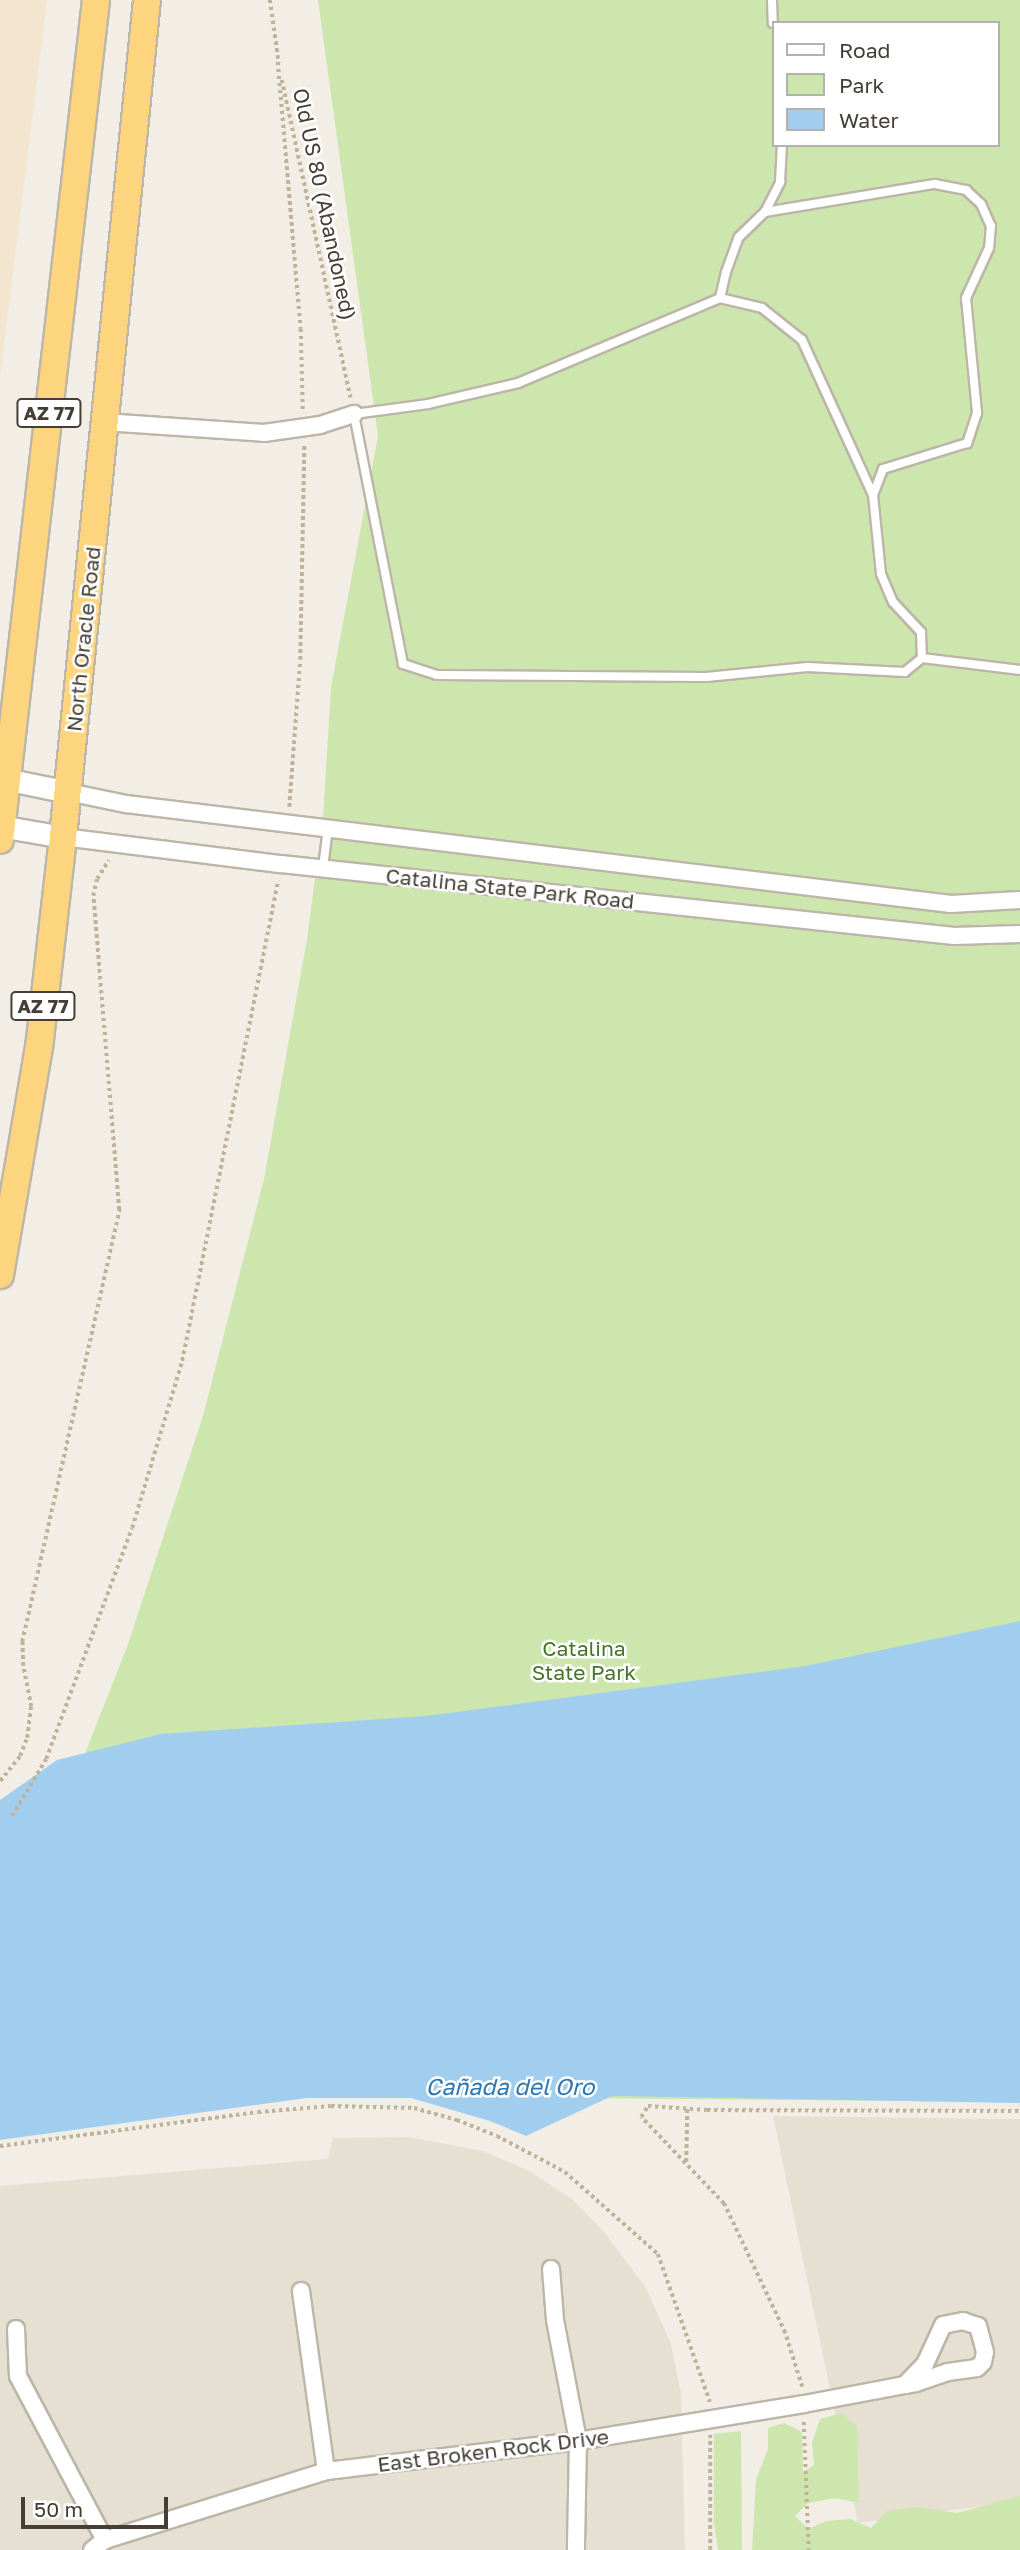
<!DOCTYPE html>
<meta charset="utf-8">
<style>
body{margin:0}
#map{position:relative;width:1020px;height:2550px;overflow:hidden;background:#f2eee5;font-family:"Golos Text",sans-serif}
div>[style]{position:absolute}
.residential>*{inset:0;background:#e6e0d3}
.commercial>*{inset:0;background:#f4e5d0}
.green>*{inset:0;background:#cce6ae}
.water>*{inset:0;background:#a1ceef}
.path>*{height:3.5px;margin-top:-1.75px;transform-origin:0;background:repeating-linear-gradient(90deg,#bfb299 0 3.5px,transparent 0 7px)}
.roads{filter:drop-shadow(2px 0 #bdb6a8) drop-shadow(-2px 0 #bdb6a8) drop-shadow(0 2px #bdb6a8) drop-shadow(0 -2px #bdb6a8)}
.service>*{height:8px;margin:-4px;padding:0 4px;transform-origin:4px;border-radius:4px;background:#fff}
.minor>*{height:16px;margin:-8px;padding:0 8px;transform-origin:8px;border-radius:8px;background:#fff}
.tertiary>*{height:21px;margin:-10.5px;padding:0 10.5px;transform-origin:10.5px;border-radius:10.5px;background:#fff}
.trunk>*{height:26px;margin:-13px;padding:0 13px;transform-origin:13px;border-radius:13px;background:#fcd57e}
span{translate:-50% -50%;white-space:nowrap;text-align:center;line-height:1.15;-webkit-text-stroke:5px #fff;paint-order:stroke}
.shield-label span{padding:2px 5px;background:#fff;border:2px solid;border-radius:5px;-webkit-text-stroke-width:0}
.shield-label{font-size:19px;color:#443e35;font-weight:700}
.street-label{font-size:21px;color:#443e35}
.park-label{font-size:21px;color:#457529}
.water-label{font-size:23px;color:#3078ae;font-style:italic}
.legend{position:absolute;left:772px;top:21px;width:228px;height:126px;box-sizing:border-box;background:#fff;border:2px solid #b4b2ae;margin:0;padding:9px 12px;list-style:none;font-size:21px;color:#443e35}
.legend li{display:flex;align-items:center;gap:14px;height:35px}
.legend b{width:35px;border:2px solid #b4b2ae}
.scale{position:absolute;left:21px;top:2497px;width:147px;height:32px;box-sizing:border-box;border:4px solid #443e35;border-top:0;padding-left:9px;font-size:21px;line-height:24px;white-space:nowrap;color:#443e35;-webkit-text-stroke:5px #fff;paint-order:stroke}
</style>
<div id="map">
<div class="residential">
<div style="clip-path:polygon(773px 2116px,1020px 2119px,1020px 2501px,858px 2523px)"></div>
<div style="clip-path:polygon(408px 2137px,483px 2151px,529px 2171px,572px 2199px,604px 2232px,646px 2288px,671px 2344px,681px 2393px,685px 2550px,0 2550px,0 2186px,328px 2159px,333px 2138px)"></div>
</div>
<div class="commercial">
<div style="clip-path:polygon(0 0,47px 0,0 376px)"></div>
</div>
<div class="green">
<div style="clip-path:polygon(evenodd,318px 0,1020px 0,1020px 2102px,0 2093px,0 1941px,82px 1761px,127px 1647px,203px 1416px,264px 1179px,307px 939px,323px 818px,331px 687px,378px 436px,318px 0,773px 23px,997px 23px,997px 145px,773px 145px,773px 23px)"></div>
<div style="clip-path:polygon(841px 2413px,857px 2426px,859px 2503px,836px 2498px,808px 2503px,795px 2516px,808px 2529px,826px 2521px,850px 2519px,871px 2528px,887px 2511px,918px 2507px,957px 2513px,1020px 2496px,1020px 2550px,752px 2550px,756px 2479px,768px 2449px,768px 2428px,784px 2423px,802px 2432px,803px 2472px,814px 2465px,812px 2443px,820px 2419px)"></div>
<div style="clip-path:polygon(741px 2431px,742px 2550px,718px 2550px,714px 2523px,714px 2434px)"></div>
</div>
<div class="water">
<div style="clip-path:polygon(1020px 1621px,1020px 2103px,612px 2096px,526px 2136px,490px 2121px,411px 2098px,307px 2098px,0 2140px,0 1800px,57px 1760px,161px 1734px,426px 1716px,805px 1666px)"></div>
</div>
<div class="path">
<div style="left:270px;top:0;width:64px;rotate:81.9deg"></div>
<div style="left:278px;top:62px;width:268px;rotate:85.1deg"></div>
<div style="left:301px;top:329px;width:83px;rotate:88.6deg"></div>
<div style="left:282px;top:80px;width:325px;rotate:77.8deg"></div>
<div style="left:289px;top:807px;width:147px;rotate:-85.7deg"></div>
<div style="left:300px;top:660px;width:216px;rotate:-88.9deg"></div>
<div style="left:0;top:1781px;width:32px;rotate:-51deg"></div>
<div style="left:20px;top:1756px;width:19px;rotate:-69deg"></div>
<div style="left:27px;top:1738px;width:31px;rotate:-83deg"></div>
<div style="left:31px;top:1707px;width:42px;rotate:-101deg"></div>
<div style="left:23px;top:1666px;width:24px;rotate:-92deg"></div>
<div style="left:22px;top:1642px;width:443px;rotate:-77.3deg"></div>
<div style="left:119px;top:1210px;width:315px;rotate:-94.7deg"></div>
<div style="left:93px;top:896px;width:17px;rotate:-77deg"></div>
<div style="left:97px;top:879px;width:22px;rotate:-58deg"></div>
<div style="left:12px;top:1816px;width:66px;rotate:-59.2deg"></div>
<div style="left:46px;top:1759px;width:246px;rotate:-69.6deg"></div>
<div style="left:132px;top:1528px;width:174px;rotate:-73.3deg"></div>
<div style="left:182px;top:1361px;width:490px;rotate:-78.7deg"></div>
<div style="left:0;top:2146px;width:260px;rotate:-7.5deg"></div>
<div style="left:258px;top:2112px;width:73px;rotate:-4.7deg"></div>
<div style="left:331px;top:2106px;width:83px;rotate:1.4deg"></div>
<div style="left:414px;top:2108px;width:45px;rotate:15.6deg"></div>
<div style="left:457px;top:2120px;width:43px;rotate:21.8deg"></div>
<div style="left:497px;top:2136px;width:77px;rotate:27.9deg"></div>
<div style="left:565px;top:2172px;width:124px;rotate:41.4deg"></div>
<div style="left:658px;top:2254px;width:157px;rotate:70.6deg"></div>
<div style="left:686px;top:2162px;width:54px;rotate:-88.9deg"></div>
<div style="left:802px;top:2387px;width:57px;rotate:-107.5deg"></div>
<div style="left:785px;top:2333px;width:143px;rotate:-115.3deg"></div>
<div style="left:724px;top:2204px;width:120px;rotate:-133.7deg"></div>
<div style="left:641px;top:2117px;width:13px;rotate:-58deg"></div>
<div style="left:648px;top:2106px;width:59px;rotate:3.9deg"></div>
<div style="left:707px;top:2110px;width:313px;rotate:0.2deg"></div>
<div style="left:804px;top:2422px;width:128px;rotate:87.8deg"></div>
<div style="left:710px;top:2550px;width:115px;rotate:-90deg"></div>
</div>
<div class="roads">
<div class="service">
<div style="left:772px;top:0;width:23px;rotate:88deg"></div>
<div style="left:935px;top:184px;width:32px;rotate:11deg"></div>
<div style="left:966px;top:190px;width:21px;rotate:43deg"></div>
<div style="left:981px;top:204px;width:24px;rotate:66deg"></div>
<div style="left:991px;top:226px;width:22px;rotate:95deg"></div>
<div style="left:989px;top:248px;width:55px;rotate:114.7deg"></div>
<div style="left:966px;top:298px;width:116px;rotate:84.5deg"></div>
<div style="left:977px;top:413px;width:32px;rotate:108deg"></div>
<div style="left:967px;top:443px;width:88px;rotate:162.8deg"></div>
<div style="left:883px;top:469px;width:28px;rotate:111deg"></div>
<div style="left:873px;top:495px;width:79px;rotate:84.2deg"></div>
<div style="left:881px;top:574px;width:30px;rotate:67deg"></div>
<div style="left:893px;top:602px;width:41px;rotate:47deg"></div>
<div style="left:921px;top:632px;width:26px;rotate:88deg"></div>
<div style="left:922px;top:658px;width:22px;rotate:141deg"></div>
<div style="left:905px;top:672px;width:98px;rotate:-177.1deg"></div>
<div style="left:807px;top:667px;width:101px;rotate:174.3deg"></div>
<div style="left:706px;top:677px;width:269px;rotate:-179.6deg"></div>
<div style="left:437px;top:675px;width:36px;rotate:-162deg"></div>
<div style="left:403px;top:664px;width:255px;rotate:-101.1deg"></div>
<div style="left:354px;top:414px;width:75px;rotate:-7.7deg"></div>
<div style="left:428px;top:404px;width:92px;rotate:-13.1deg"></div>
<div style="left:518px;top:383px;width:219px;rotate:-22.8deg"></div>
<div style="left:720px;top:298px;width:27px;rotate:-77deg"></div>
<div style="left:726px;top:272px;width:37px;rotate:-70deg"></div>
<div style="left:739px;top:237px;width:36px;rotate:-44deg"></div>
<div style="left:765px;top:212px;width:172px;rotate:-9.4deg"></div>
<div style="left:765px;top:212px;width:34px;rotate:-63deg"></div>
<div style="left:780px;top:182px;width:37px;rotate:-87deg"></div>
<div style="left:720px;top:298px;width:43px;rotate:13.4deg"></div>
<div style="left:762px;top:308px;width:51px;rotate:38.7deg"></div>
<div style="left:802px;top:340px;width:170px;rotate:65.4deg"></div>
<div style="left:922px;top:658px;width:99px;rotate:7deg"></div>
<div style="left:323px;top:868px;width:39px;rotate:-83deg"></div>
</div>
<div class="minor">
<div style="left:104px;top:422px;width:160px;rotate:3.9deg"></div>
<div style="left:264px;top:433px;width:57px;rotate:-8.1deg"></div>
<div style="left:320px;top:425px;width:36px;rotate:-18deg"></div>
<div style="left:68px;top:792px;width:59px;rotate:11.7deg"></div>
<div style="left:126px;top:804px;width:831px;rotate:6.91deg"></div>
<div style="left:951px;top:904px;width:69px;rotate:-3.3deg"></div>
<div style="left:63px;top:837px;width:220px;rotate:7.1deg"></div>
<div style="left:281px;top:864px;width:677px;rotate:6.11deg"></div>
<div style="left:954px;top:936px;width:66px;rotate:-1.7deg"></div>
<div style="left:551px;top:2269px;width:51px;rotate:85.5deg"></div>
<div style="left:555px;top:2320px;width:123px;rotate:79.2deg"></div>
<div style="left:578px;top:2441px;width:109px;rotate:91.1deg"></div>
<div style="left:301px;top:2291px;width:182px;rotate:82.1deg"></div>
<div style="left:16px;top:2329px;width:47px;rotate:87.6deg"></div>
<div style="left:18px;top:2376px;width:186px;rotate:62.1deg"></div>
<div style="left:92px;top:2550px;width:16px;rotate:-38deg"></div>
<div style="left:105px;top:2540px;width:232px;rotate:-17.3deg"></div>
<div style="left:326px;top:2471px;width:254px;rotate:-6.8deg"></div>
<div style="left:578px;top:2441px;width:229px;rotate:-9.3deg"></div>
<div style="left:804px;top:2404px;width:103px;rotate:-10.7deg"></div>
<div style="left:905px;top:2385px;width:11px;rotate:-10deg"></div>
<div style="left:916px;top:2383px;width:34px;rotate:-19deg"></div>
<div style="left:948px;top:2372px;width:29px;rotate:-8deg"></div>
<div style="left:977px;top:2368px;width:8px;rotate:-45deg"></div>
<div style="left:983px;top:2362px;width:10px;rotate:-79deg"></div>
<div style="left:985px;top:2352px;width:27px;rotate:-105deg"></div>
<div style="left:978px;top:2326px;width:16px;rotate:-162deg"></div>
<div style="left:963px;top:2321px;width:20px;rotate:169deg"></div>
<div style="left:943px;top:2325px;width:43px;rotate:114.8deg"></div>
<div style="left:925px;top:2364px;width:29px;rotate:134deg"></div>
</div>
<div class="tertiary">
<div style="left:0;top:778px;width:69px;rotate:11.6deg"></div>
<div style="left:0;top:826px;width:64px;rotate:9.9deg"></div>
</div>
<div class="trunk">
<div style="left:0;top:840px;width:845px;rotate:-83.48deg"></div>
<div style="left:0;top:1275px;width:230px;rotate:-80.3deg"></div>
<div style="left:39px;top:1048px;width:212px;rotate:-83.5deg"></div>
<div style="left:63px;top:837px;width:841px;rotate:-84.27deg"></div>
</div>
</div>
<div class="shield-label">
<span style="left:49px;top:413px">AZ 77</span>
<span style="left:43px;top:1006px">AZ 77</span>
</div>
<div class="street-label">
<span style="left:325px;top:204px;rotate:78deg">Old US 80 (Abandoned)</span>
<span style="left:83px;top:639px;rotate:-84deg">North Oracle Road</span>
<span style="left:510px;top:888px;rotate:6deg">Catalina State Park Road</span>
<span style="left:493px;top:2450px;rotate:-7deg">East Broken Rock Drive</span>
</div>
<div class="park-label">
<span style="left:584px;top:1660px">Catalina<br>State Park</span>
</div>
<div class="water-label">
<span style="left:510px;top:2086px">Cañada del Oro</span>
</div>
<ul class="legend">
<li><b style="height:9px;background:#fff"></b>Road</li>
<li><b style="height:19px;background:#cce6ae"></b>Park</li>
<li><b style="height:19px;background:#a1ceef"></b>Water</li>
</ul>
<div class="scale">50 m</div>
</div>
